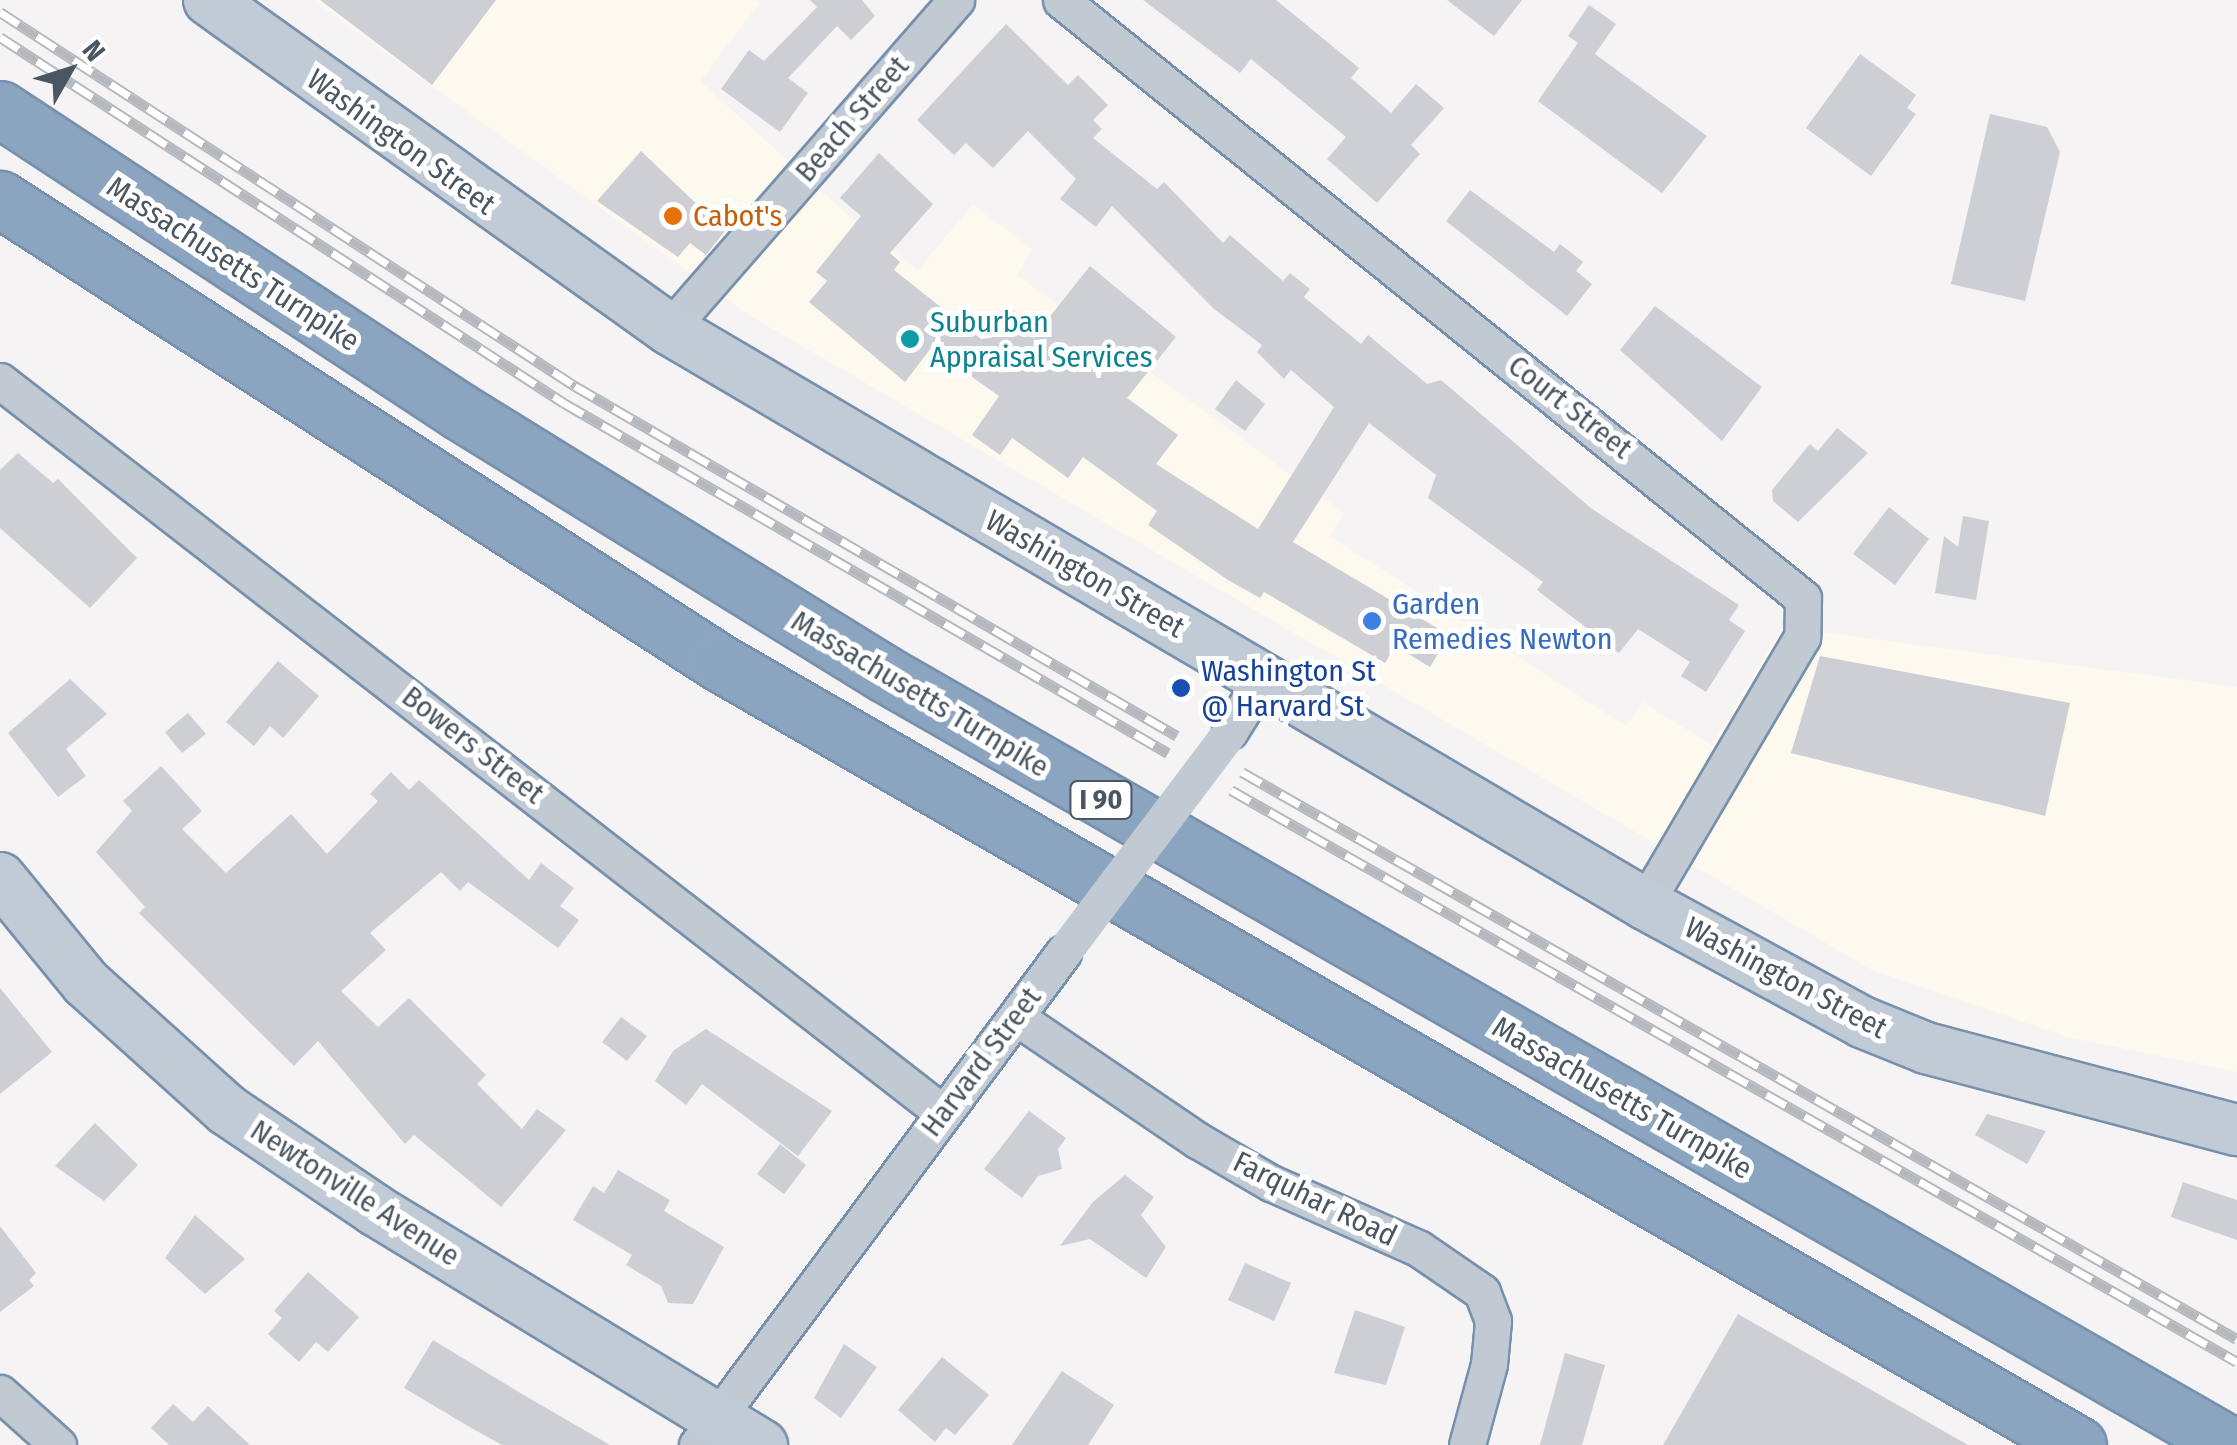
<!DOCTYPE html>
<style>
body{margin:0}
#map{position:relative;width:2237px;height:1445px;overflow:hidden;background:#f5f3f3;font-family:"Fira Sans Condensed",sans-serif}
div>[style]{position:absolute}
.commercial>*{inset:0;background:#fdf9ef}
.building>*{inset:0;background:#cdcfd5}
.roads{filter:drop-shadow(2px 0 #7690ad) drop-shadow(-2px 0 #7690ad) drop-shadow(0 2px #7690ad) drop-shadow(0 -2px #7690ad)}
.street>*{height:35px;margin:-17.5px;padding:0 17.5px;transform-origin:17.5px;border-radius:17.5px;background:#c1cad2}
.secondary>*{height:50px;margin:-25px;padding:0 25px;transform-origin:25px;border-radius:25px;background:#c1cbd6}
.highway>*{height:55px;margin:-27.5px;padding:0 27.5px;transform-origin:27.5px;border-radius:27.5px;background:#8ba5c1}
.rail>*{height:11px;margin-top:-5.5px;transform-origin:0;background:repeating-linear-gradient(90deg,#fff 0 22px,#b5b8bd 0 44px);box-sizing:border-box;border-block:2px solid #b5b8bd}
.street-bridge>*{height:35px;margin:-17.5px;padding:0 17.5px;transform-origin:17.5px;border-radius:17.5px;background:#c1cad2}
.dots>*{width:28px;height:28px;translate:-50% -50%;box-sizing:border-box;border:5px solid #fff;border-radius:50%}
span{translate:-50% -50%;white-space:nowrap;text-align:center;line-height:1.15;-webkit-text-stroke:10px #fff;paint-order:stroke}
.shield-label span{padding:2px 8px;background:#fff;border:2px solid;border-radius:8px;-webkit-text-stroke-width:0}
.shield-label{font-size:28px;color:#4a5661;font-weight:700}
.street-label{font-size:30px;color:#4a5661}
.food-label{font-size:30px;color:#c56008}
.left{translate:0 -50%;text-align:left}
.culture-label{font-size:30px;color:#0d838f}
.shop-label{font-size:30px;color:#366cbe}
.transit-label{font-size:30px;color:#164399}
.north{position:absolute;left:20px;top:20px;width:100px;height:100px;-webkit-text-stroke:8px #fff;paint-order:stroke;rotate:51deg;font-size:28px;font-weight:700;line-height:40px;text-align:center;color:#4a5661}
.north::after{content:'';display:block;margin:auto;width:35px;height:45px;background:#4a5661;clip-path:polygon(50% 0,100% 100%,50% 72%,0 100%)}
</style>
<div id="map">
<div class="commercial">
<div style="clip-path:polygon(313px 0,754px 0,759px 4px,700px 81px,849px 216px,918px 270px,973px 204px,1032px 249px,1017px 275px,1344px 513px,1330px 536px,1626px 726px,1643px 702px,1712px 745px,1782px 627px,2237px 687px,2237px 1072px,2067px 1037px,1872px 970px,747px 314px)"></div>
</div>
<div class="building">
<div style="clip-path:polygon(320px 0,496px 0,432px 85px)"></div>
<div style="clip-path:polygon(810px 0,862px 0,875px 16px,851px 40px,837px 26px,788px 78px,808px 93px,780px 132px,721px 89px,749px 50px,764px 61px,817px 7px)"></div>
<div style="clip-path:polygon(1143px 0,1276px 0,1359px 68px,1351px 78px,1391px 113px,1416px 84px,1444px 108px,1411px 145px,1420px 154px,1377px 203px,1327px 159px,1346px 137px,1251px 59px,1240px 73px)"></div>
<div style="clip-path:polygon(1447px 0,1522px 0,1494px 36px)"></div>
<div style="clip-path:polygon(1589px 5px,1616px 24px,1595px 54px,1707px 136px,1662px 193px,1538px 101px,1578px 43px,1568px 36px)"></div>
<div style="clip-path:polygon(1006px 24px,1068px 85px,1078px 75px,1108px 105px,1093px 120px,1102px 129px,1093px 138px,1157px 189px,1164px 182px,1223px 243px,1230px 235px,1283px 281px,1290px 273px,1310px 289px,1304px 297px,1361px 344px,1368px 335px,1427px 384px,1441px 380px,1592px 509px,1739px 605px,1729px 620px,1745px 631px,1706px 692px,1681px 676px,1690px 662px,1638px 629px,1619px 653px,1537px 590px,1543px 582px,1428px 498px,1436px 475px,1369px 423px,1293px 542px,1449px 635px,1430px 667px,1395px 646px,1385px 663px,1264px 592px,1260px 598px,1228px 580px,1148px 525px,1157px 511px,1083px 457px,1068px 478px,1012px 438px,1000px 455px,972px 435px,999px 396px,931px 348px,905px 382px,809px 302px,827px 281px,816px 272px,861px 216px,840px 198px,879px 153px,933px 204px,890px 253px,900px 262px,894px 270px,981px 339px,991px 338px,1012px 309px,1040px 329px,1090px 266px,1176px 337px,1127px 398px,1178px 435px,1156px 464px,1258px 529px,1334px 407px,1291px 370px,1284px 379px,1257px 352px,1262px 345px,1214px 309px,1112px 206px,1096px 227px,1060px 199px,1076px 179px,1028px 131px,993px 168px,966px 143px,954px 155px,917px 120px)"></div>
<div style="clip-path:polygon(1860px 54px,1916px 95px,1907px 108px,1916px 114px,1871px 176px,1806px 128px)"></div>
<div style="clip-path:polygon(1990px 114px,2047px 127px,2060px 152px,2025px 301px,1951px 284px)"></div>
<div style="clip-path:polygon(641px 151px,725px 231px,706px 255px,690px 243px,678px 257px,597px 201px)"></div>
<div style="clip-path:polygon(1470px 190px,1554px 252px,1560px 244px,1583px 262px,1576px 271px,1592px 284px,1567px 316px,1446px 221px)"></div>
<div style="clip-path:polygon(1655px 306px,1762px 387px,1722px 441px,1620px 350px)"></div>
<div style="clip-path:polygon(1236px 380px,1265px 404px,1245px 431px,1215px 409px)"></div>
<div style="clip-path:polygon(1837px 428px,1868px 453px,1798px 522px,1773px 501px,1772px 490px,1810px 444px,1818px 451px)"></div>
<div style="clip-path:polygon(18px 453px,53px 483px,58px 479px,137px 558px,90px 608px,0 528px,0 470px)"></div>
<div style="clip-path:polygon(1889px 507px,1929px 539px,1895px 585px,1853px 554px)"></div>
<div style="clip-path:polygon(1963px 516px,1989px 521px,1976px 600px,1935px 593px,1944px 536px,1958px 547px)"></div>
<div style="clip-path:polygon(1820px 656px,2070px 703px,2045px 816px,1791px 753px)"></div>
<div style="clip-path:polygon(278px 661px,319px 696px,283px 738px,270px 726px,254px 746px,226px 722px)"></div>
<div style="clip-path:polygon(70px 679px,107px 714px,66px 749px,86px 776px,58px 797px,8px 733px)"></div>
<div style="clip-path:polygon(188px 713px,206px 734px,182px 753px,165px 732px)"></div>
<div style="clip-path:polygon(161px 766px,202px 811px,182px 829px,226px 873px,291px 814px,327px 854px,378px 801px,370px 794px,391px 772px,409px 790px,419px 780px,529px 880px,541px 863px,574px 888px,560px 906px,579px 920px,558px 948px,468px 882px,460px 891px,441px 872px,370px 933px,386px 950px,341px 991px,378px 1027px,409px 998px,486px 1075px,477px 1084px,522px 1129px,537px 1109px,566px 1130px,501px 1207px,414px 1135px,405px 1144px,318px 1041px,294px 1066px,139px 913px,145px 907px,96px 852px,132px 811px,123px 801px)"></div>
<div style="clip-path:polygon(0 988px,52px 1052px,0 1094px)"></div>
<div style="clip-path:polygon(621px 1017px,647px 1036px,627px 1061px,602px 1042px)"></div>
<div style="clip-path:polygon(706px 1029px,832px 1111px,798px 1156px,702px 1084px,686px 1105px,655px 1081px,673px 1051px)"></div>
<div style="clip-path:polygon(1029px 1111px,1066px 1138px,1058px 1149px,1062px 1169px,1038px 1176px,1022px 1198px,984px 1169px)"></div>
<div style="clip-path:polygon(1987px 1114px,2046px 1131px,2027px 1164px,1975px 1135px)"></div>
<div style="clip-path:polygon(95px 1123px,138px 1165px,104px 1201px,55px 1166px)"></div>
<div style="clip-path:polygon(780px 1144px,806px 1165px,784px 1194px,757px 1174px)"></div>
<div style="clip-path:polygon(618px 1170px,670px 1200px,664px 1211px,724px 1247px,693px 1304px,668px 1303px,661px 1286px,626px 1265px,632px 1255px,573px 1220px,593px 1186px,604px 1193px)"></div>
<div style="clip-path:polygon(1125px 1175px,1154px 1197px,1141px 1215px,1166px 1247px,1146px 1278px,1090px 1239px,1060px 1246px,1093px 1202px)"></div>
<div style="clip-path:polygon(2183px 1182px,2237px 1200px,2237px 1240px,2171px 1217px)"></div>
<div style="clip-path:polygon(195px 1215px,245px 1259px,205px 1294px,165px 1258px)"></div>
<div style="clip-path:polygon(0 1226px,36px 1273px,29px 1280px,34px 1286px,0 1312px)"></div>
<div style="clip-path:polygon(1245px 1263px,1291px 1283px,1274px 1321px,1228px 1300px)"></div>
<div style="clip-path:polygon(308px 1272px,359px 1317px,328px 1352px,316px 1342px,299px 1362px,268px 1334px,282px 1318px,274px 1311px)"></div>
<div style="clip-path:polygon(1355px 1310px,1405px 1327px,1386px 1385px,1334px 1373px)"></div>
<div style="clip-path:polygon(1738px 1314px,1968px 1445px,1663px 1445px)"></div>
<div style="clip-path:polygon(433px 1340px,522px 1394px,610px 1445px,502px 1445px,468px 1426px,404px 1388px)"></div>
<div style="clip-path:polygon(844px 1344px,877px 1367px,841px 1418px,814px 1398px)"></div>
<div style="clip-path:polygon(1565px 1353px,1605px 1365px,1582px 1445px,1540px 1445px)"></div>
<div style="clip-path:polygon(942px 1357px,989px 1395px,955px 1435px,946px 1428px,935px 1442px,898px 1410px)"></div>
<div style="clip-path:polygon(1062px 1371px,1114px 1405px,1088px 1445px,1012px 1445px)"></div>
<div style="clip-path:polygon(173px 1404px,193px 1422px,208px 1406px,250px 1445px,169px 1445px,151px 1428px)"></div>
</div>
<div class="roads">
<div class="street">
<div style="left:1061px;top:0;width:953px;rotate:38.87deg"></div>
<div style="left:1803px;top:598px;width:39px;rotate:91deg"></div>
<div style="left:1802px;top:637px;width:310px;rotate:120.5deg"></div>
<div style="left:669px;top:329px;width:437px;rotate:-48.9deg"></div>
<div style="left:0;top:381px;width:1194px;rotate:37.82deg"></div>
<div style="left:1230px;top:731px;width:62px;rotate:-58.1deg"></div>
<div style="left:1016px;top:1017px;width:219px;rotate:34.2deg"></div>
<div style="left:1197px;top:1140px;width:86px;rotate:30.2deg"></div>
<div style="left:1271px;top:1183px;width:161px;rotate:23.9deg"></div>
<div style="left:1418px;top:1248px;width:78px;rotate:34.5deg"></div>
<div style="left:1482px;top:1292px;width:31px;rotate:69deg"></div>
<div style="left:1493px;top:1321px;width:43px;rotate:95.3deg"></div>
<div style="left:1489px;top:1364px;width:84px;rotate:105.2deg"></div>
<div style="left:0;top:1393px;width:78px;rotate:41.9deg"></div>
<div style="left:697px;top:1445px;width:613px;rotate:-53.35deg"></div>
</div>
<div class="secondary">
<div style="left:209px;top:0;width:566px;rotate:35.57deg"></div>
<div style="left:669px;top:329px;width:1133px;rotate:30.5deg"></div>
<div style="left:1645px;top:904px;width:247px;rotate:28.5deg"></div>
<div style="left:1862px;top:1022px;width:69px;rotate:22.1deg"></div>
<div style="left:1926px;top:1048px;width:322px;rotate:14.8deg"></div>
<div style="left:0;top:878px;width:136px;rotate:50.7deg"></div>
<div style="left:86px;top:983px;width:190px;rotate:42deg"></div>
<div style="left:227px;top:1110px;width:179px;rotate:34deg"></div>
<div style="left:375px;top:1210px;width:453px;rotate:31.3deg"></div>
</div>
<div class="highway">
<div style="left:0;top:109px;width:549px;rotate:33.34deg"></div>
<div style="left:459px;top:411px;width:501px;rotate:31.69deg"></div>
<div style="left:885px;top:674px;width:1550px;rotate:29.82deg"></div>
<div style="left:0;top:199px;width:857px;rotate:32.8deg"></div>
<div style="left:720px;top:663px;width:1567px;rotate:29.94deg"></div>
</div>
</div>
<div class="rail">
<div style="left:0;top:12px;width:686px;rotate:33.04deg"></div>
<div style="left:575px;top:386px;width:696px;rotate:30.17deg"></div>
<div style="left:0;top:37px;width:672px;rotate:32.98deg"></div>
<div style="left:564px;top:403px;width:698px;rotate:30.09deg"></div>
<div style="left:1242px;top:772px;width:1145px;rotate:29.68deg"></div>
<div style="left:1231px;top:790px;width:1157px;rotate:29.62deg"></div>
</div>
<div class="street-bridge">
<div style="left:1063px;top:953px;width:278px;rotate:-53deg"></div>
</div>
<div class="dots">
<div style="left:673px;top:216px;background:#e8710a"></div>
<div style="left:910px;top:339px;background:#0f9aa8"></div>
<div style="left:1372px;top:621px;background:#3f7fe0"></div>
<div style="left:1181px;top:688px;background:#1a4fb4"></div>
</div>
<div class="shield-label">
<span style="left:1101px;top:800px">I 90</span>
</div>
<div class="street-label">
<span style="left:852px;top:119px;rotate:-49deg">Beach Street</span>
<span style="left:401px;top:142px;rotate:36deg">Washington Street</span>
<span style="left:233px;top:264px;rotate:33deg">Massachusetts Turnpike</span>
<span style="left:1570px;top:407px;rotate:38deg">Court Street</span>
<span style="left:1085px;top:574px;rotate:30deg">Washington Street</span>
<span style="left:920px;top:694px;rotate:31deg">Massachusetts Turnpike</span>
<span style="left:473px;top:745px;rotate:38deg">Bowers Street</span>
<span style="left:1786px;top:978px;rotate:28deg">Washington Street</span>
<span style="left:981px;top:1062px;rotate:-53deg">Harvard Street</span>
<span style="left:1622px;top:1098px;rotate:30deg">Massachusetts Turnpike</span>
<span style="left:355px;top:1193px;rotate:33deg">Newtonville Avenue</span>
<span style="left:1315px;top:1199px;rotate:26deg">Farquhar Road</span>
</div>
<div class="food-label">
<span class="left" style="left:693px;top:216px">Cabot's</span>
</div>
<div class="culture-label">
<span class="left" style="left:930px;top:339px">Suburban<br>Appraisal Services</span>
</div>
<div class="shop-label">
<span class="left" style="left:1392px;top:621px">Garden<br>Remedies Newton</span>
</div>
<div class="transit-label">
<span class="left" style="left:1201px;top:688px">Washington St<br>@ Harvard St</span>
</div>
<div class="north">N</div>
</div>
